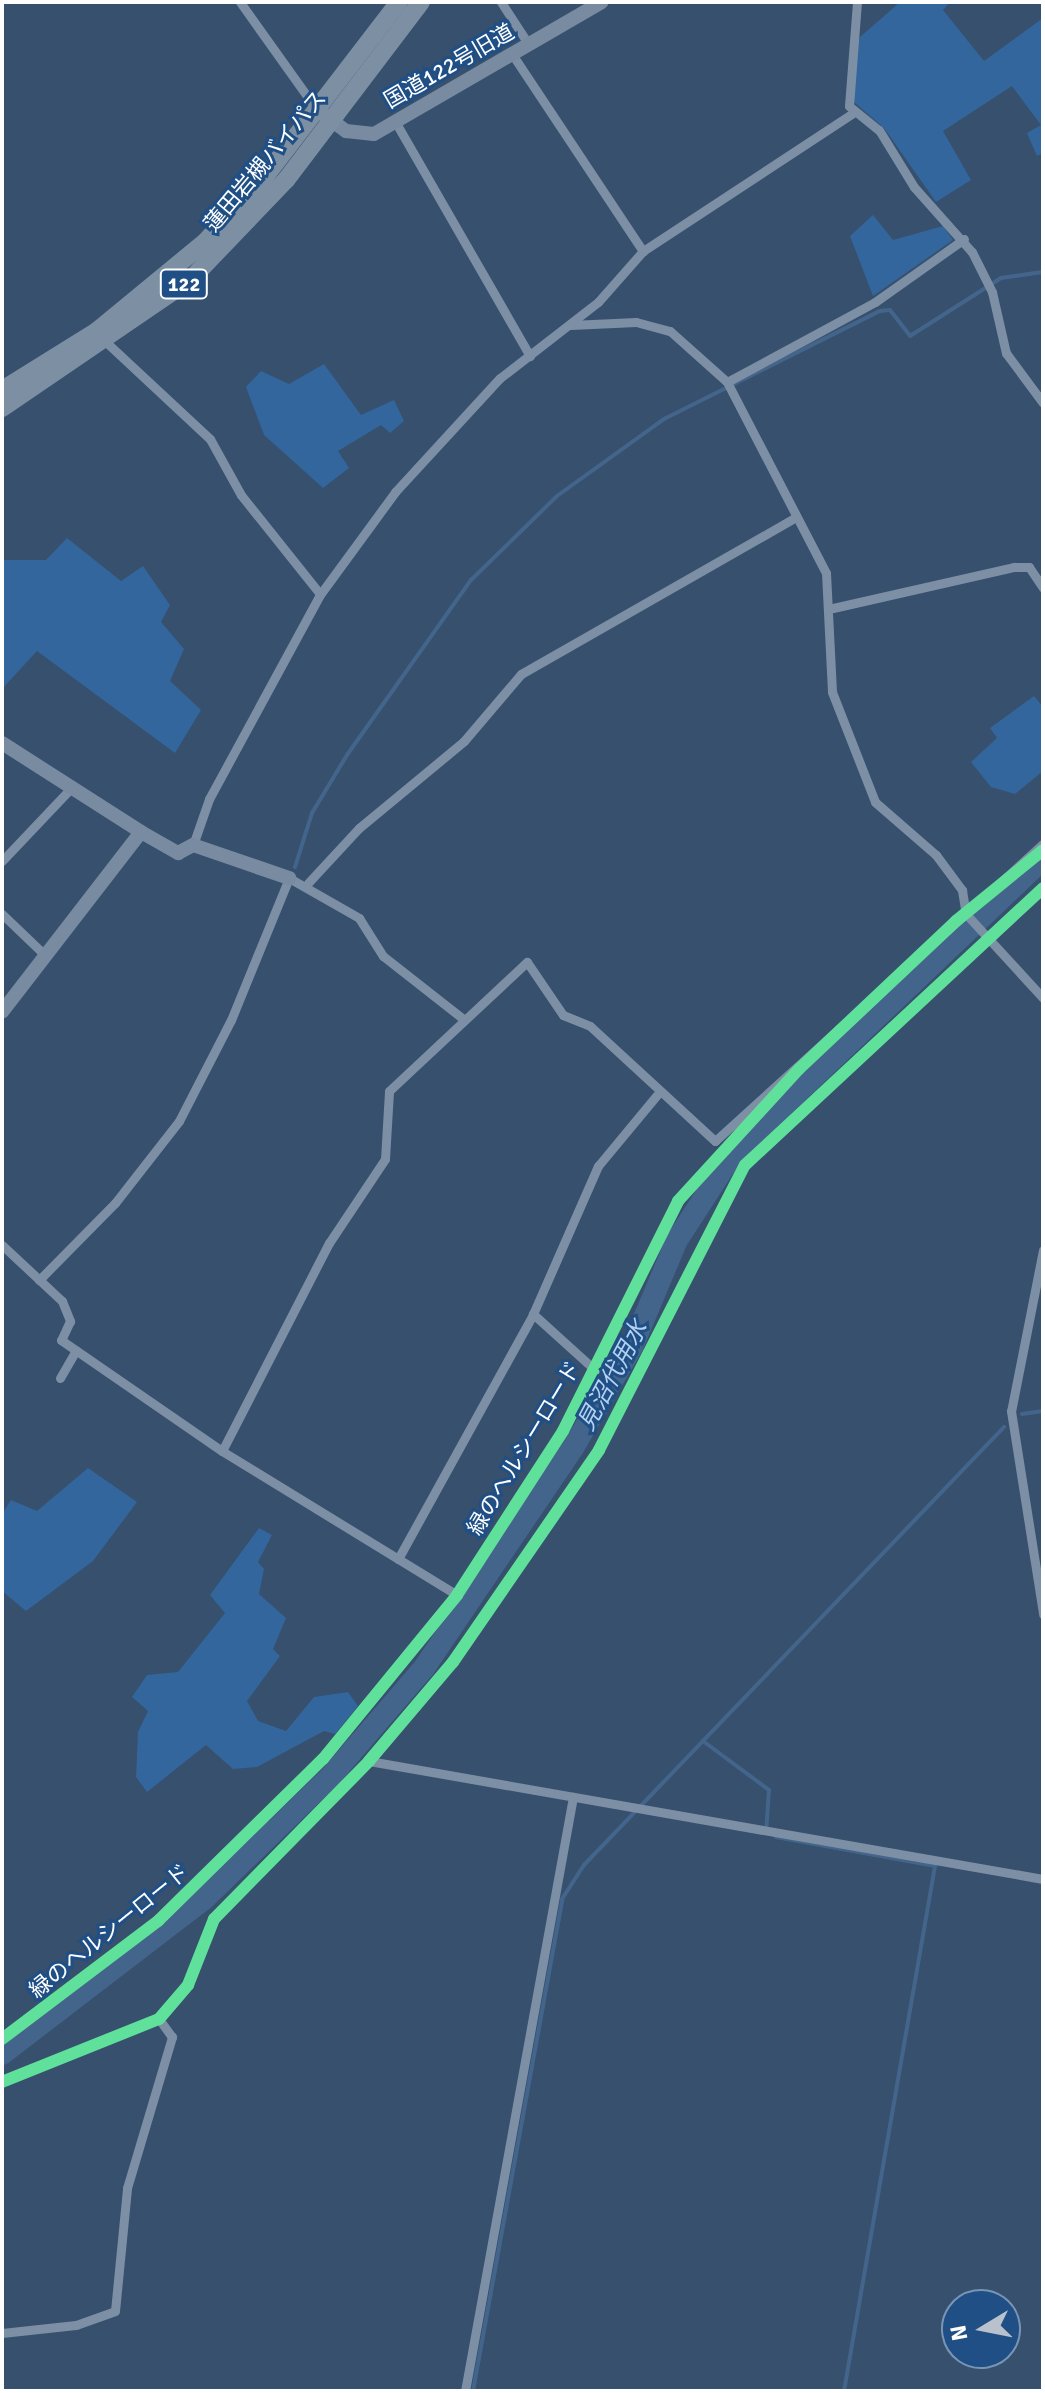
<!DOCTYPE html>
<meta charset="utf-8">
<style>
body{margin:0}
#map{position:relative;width:1045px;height:2393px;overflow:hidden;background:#36506e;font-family:Signika,"Noto Sans JP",sans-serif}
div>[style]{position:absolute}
.green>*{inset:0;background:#33669c}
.stream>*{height:4px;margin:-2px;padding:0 2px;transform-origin:2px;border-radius:2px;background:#43658b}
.river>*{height:22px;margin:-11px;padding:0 11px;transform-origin:11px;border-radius:11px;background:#43658b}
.street>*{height:9px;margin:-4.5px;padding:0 4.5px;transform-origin:4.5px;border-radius:4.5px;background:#7d8fa4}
.secondary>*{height:14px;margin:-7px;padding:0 7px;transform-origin:7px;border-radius:7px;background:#788ba0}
.highway>*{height:18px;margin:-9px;padding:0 9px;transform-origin:9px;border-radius:9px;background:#7d90a3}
.cycleway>*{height:12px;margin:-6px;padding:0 6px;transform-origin:6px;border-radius:6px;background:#60e19b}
span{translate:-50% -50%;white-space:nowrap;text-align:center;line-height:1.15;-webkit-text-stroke:6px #1f4f85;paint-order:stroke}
.shield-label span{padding:2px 6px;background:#1f4f85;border:2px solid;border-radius:6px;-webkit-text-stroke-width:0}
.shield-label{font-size:20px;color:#fff;font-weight:700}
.street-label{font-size:22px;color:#fff}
.water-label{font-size:24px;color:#b3d1f1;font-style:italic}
.frame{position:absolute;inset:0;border:4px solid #fff;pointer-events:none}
.north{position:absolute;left:941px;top:2289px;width:80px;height:80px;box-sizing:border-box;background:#1f4f85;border:2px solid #7995b6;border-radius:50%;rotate:260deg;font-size:22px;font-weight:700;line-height:32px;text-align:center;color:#fff}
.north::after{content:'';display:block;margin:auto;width:28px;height:36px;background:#b9c2cc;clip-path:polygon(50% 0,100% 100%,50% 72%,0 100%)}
</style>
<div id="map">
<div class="green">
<div style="clip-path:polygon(900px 2px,950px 2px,943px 10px,984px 61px,1043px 18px,1043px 153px,1037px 156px,1027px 133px,1041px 125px,1012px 86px,943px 131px,971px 180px,936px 202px,884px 128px,847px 96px,860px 37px)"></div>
<div style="clip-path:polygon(873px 215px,893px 240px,943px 226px,953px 240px,873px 296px,850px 236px)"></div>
<div style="clip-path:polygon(324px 364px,361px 415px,394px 400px,404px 421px,390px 433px,381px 425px,338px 451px,349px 468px,323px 488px,264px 435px,246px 387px,261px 371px,289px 384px)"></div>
<div style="clip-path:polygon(67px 538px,121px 581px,143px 566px,170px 605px,161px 622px,184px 649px,170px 681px,201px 710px,175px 753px,37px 651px,2px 689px,2px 560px,46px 560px)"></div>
<div style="clip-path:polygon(1034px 696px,1043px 707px,1043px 771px,1015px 794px,991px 787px,971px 762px,997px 738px,990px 728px)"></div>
<div style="clip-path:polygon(88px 1468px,137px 1502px,93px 1561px,26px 1611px,2px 1591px,2px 1514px,11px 1500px,37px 1511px)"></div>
<div style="clip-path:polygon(259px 1528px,272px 1535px,258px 1562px,264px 1569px,259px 1594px,286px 1618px,273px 1649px,280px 1656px,247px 1701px,258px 1721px,286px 1731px,314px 1697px,348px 1692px,358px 1706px,335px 1734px,324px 1731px,257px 1767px,233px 1769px,206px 1745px,147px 1792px,136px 1777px,138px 1732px,148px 1711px,132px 1697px,147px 1675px,178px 1672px,225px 1613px,210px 1595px)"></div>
</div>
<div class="stream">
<div style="left:295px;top:867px;width:57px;rotate:-72.5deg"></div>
<div style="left:312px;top:813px;width:68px;rotate:-58.9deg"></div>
<div style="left:347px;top:755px;width:214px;rotate:-54.7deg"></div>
<div style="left:471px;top:580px;width:120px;rotate:-44.3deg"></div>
<div style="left:557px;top:496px;width:132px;rotate:-35.7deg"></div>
<div style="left:664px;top:419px;width:241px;rotate:-26.6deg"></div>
<div style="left:880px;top:311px;width:10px;rotate:-6deg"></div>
<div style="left:890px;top:310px;width:33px;rotate:52deg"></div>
<div style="left:910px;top:336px;width:108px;rotate:-32.5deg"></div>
<div style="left:1001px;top:278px;width:42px;rotate:-8.1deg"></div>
<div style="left:1022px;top:1414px;width:21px;rotate:-8deg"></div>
<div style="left:703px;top:1741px;width:82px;rotate:36.6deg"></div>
<div style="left:769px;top:1790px;width:39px;rotate:94deg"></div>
<div style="left:776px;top:1837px;width:162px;rotate:10.3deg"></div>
<div style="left:935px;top:1866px;width:533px;rotate:99.83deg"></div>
<div style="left:473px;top:2391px;width:500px;rotate:-79.7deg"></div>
<div style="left:562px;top:1899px;width:40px;rotate:-57.1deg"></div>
<div style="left:584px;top:1865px;width:607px;rotate:-46.2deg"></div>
</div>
<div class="river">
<div style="left:2px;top:2054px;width:253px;rotate:-37.5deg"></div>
<div style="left:203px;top:1900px;width:178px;rotate:-44.1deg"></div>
<div style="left:331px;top:1776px;width:143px;rotate:-49.3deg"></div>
<div style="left:424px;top:1668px;width:266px;rotate:-55.9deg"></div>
<div style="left:573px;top:1448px;width:117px;rotate:-59.7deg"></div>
<div style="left:632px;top:1347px;width:116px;rotate:-67.2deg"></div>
<div style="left:677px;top:1240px;width:101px;rotate:-57.1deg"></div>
<div style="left:732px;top:1155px;width:429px;rotate:-43.6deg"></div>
</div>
<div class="street">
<div style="left:240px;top:2px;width:133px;rotate:54.5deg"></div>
<div style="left:501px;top:2px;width:51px;rotate:56.9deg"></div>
<div style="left:857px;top:2px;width:104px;rotate:94.4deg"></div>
<div style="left:849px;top:106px;width:38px;rotate:39deg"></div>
<div style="left:879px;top:130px;width:67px;rotate:58.4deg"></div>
<div style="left:914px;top:187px;width:87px;rotate:48.3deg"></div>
<div style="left:972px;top:252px;width:45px;rotate:63.4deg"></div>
<div style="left:992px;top:292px;width:63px;rotate:77.1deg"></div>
<div style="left:1006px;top:353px;width:62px;rotate:53.5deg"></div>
<div style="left:512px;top:54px;width:237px;rotate:56.4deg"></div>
<div style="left:396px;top:123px;width:269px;rotate:60.1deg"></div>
<div style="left:571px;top:325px;width:65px;rotate:-2.6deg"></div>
<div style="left:636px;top:322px;width:35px;rotate:15deg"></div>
<div style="left:670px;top:331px;width:76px;rotate:41.8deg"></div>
<div style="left:727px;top:382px;width:215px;rotate:62.6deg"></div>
<div style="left:826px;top:573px;width:119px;rotate:87.1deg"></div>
<div style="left:832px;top:692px;width:118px;rotate:68.6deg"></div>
<div style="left:875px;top:802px;width:81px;rotate:41deg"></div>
<div style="left:936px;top:855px;width:44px;rotate:53.4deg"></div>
<div style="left:962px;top:890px;width:24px;rotate:81deg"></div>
<div style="left:966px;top:914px;width:114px;rotate:47.5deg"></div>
<div style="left:107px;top:343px;width:141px;rotate:43deg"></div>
<div style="left:210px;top:439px;width:64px;rotate:61deg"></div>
<div style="left:241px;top:495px;width:127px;rotate:51.4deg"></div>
<div style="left:727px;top:382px;width:168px;rotate:-28.4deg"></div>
<div style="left:875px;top:302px;width:109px;rotate:-35.3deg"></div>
<div style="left:833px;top:608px;width:186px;rotate:-12.8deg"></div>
<div style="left:1014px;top:567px;width:15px"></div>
<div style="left:1029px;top:567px;width:25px;rotate:56deg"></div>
<div style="left:193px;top:845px;width:49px;rotate:-70.8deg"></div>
<div style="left:209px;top:799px;width:231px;rotate:-61.5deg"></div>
<div style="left:319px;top:596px;width:129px;rotate:-53.8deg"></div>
<div style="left:395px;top:492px;width:155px;rotate:-47.4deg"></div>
<div style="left:500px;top:378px;width:124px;rotate:-37.8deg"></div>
<div style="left:598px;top:302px;width:68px;rotate:-48.6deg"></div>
<div style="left:643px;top:251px;width:254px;rotate:-33.3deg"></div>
<div style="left:2px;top:861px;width:100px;rotate:-46.6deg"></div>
<div style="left:308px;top:883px;width:75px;rotate:-47.2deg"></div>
<div style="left:359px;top:828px;width:136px;rotate:-39.6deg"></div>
<div style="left:464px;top:741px;width:88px;rotate:-49.6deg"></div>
<div style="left:521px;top:674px;width:317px;rotate:-29.7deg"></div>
<div style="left:2px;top:914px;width:61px;rotate:43.7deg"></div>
<div style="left:2px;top:1245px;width:82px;rotate:43deg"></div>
<div style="left:62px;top:1301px;width:22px;rotate:68deg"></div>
<div style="left:70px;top:1321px;width:21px;rotate:115deg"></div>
<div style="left:61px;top:1340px;width:196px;rotate:34.6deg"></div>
<div style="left:222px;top:1451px;width:276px;rotate:31.5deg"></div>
<div style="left:1043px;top:1250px;width:164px;rotate:101.2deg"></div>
<div style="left:1011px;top:1411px;width:206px;rotate:81deg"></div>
<div style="left:39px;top:1280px;width:108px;rotate:-45.4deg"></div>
<div style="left:115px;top:1203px;width:104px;rotate:-52deg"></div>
<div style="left:179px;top:1121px;width:114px;rotate:-62.8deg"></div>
<div style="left:231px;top:1020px;width:153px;rotate:-67.8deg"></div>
<div style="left:289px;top:878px;width:81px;rotate:29.7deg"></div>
<div style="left:359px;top:918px;width:45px;rotate:57.7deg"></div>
<div style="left:383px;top:956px;width:100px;rotate:38.1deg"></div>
<div style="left:595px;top:1370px;width:84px;rotate:-137.9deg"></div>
<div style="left:533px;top:1314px;width:162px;rotate:-66.3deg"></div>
<div style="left:598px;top:1166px;width:92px;rotate:-50.3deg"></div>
<div style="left:60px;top:1378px;width:32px;rotate:-60deg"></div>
<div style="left:222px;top:1451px;width:234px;rotate:-62.8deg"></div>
<div style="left:329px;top:1243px;width:101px;rotate:-56.3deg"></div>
<div style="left:385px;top:1159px;width:68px;rotate:-86.6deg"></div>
<div style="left:389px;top:1091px;width:189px;rotate:-43.1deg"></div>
<div style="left:527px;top:962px;width:64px;rotate:55.8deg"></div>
<div style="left:563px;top:1015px;width:29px;rotate:22deg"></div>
<div style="left:590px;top:1026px;width:170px;rotate:42.6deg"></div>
<div style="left:715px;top:1141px;width:442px;rotate:-42.2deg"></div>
<div style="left:398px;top:1559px;width:280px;rotate:-61.1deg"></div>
<div style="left:369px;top:1761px;width:684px;rotate:9.93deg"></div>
<div style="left:2px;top:2082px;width:169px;rotate:-21.9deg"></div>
<div style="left:159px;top:2019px;width:45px;rotate:-49.5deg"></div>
<div style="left:188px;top:1985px;width:71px;rotate:-68.5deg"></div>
<div style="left:214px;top:1919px;width:221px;rotate:-45.5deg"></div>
<div style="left:369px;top:1761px;width:130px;rotate:-49.7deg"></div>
<div style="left:453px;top:1662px;width:257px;rotate:-55.4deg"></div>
<div style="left:599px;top:1450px;width:320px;rotate:-62.9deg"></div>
<div style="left:745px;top:1165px;width:407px;rotate:-42.9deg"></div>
<div style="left:2px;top:2333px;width:74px;rotate:-6.2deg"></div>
<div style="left:76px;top:2325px;width:41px;rotate:-19.7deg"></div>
<div style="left:115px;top:2311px;width:124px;rotate:-84.4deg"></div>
<div style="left:127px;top:2188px;width:158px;rotate:-73.4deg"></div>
<div style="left:172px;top:2037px;width:22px;rotate:-126deg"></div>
<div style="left:465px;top:2391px;width:604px;rotate:-79.7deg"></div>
</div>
<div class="secondary">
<div style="left:317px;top:110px;width:36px;rotate:36deg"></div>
<div style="left:346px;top:131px;width:28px;rotate:6deg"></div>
<div style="left:374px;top:134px;width:263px;rotate:-30.1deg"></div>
<div style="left:2px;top:743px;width:165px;rotate:32.6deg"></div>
<div style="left:141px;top:832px;width:227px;rotate:127.7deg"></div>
<div style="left:141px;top:832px;width:43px;rotate:29.6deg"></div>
<div style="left:178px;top:853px;width:17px;rotate:-28deg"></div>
<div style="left:193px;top:845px;width:102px;rotate:19deg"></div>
</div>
<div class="highway">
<div style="left:2px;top:390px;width:112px;rotate:-31.8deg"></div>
<div style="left:97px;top:331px;width:140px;rotate:-39.5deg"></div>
<div style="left:205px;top:242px;width:87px;rotate:-47.3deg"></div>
<div style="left:264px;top:178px;width:222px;rotate:-52.5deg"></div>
<div style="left:2px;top:408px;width:229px;rotate:-34.3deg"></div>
<div style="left:191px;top:279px;width:137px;rotate:-46.2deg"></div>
<div style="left:286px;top:180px;width:223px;rotate:-52.8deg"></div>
</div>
<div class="cycleway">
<div style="left:2px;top:2039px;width:196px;rotate:-37.1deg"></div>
<div style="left:158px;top:1921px;width:231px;rotate:-44.5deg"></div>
<div style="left:323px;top:1759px;width:212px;rotate:-50.7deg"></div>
<div style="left:457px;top:1595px;width:195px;rotate:-57.1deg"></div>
<div style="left:563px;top:1431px;width:257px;rotate:-63.4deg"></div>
<div style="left:678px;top:1201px;width:179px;rotate:-47.5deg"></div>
<div style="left:799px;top:1069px;width:216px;rotate:-43.3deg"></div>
<div style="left:956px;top:921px;width:112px;rotate:-39.2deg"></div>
<div style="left:2px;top:2082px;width:169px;rotate:-21.9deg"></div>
<div style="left:159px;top:2019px;width:45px;rotate:-49.5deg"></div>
<div style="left:188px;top:1985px;width:71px;rotate:-68.5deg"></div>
<div style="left:214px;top:1919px;width:221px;rotate:-45.5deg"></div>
<div style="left:369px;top:1761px;width:130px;rotate:-49.7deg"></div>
<div style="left:453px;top:1662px;width:257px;rotate:-55.4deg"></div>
<div style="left:599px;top:1450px;width:320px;rotate:-62.9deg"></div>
<div style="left:745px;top:1165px;width:407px;rotate:-42.9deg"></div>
</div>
<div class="shield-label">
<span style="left:184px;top:284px">122</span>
</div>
<div class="street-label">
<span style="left:449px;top:66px;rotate:-30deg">国道122号旧道</span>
<span style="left:265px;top:161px;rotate:-50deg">蓮田岩槻バイパス</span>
<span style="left:524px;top:1448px;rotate:-59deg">緑のヘルシーロード</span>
<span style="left:109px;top:1931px;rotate:-39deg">緑のヘルシーロード</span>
</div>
<div class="water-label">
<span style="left:613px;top:1376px;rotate:-62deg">見沼代用水</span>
</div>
<div class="frame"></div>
<div class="north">N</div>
</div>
